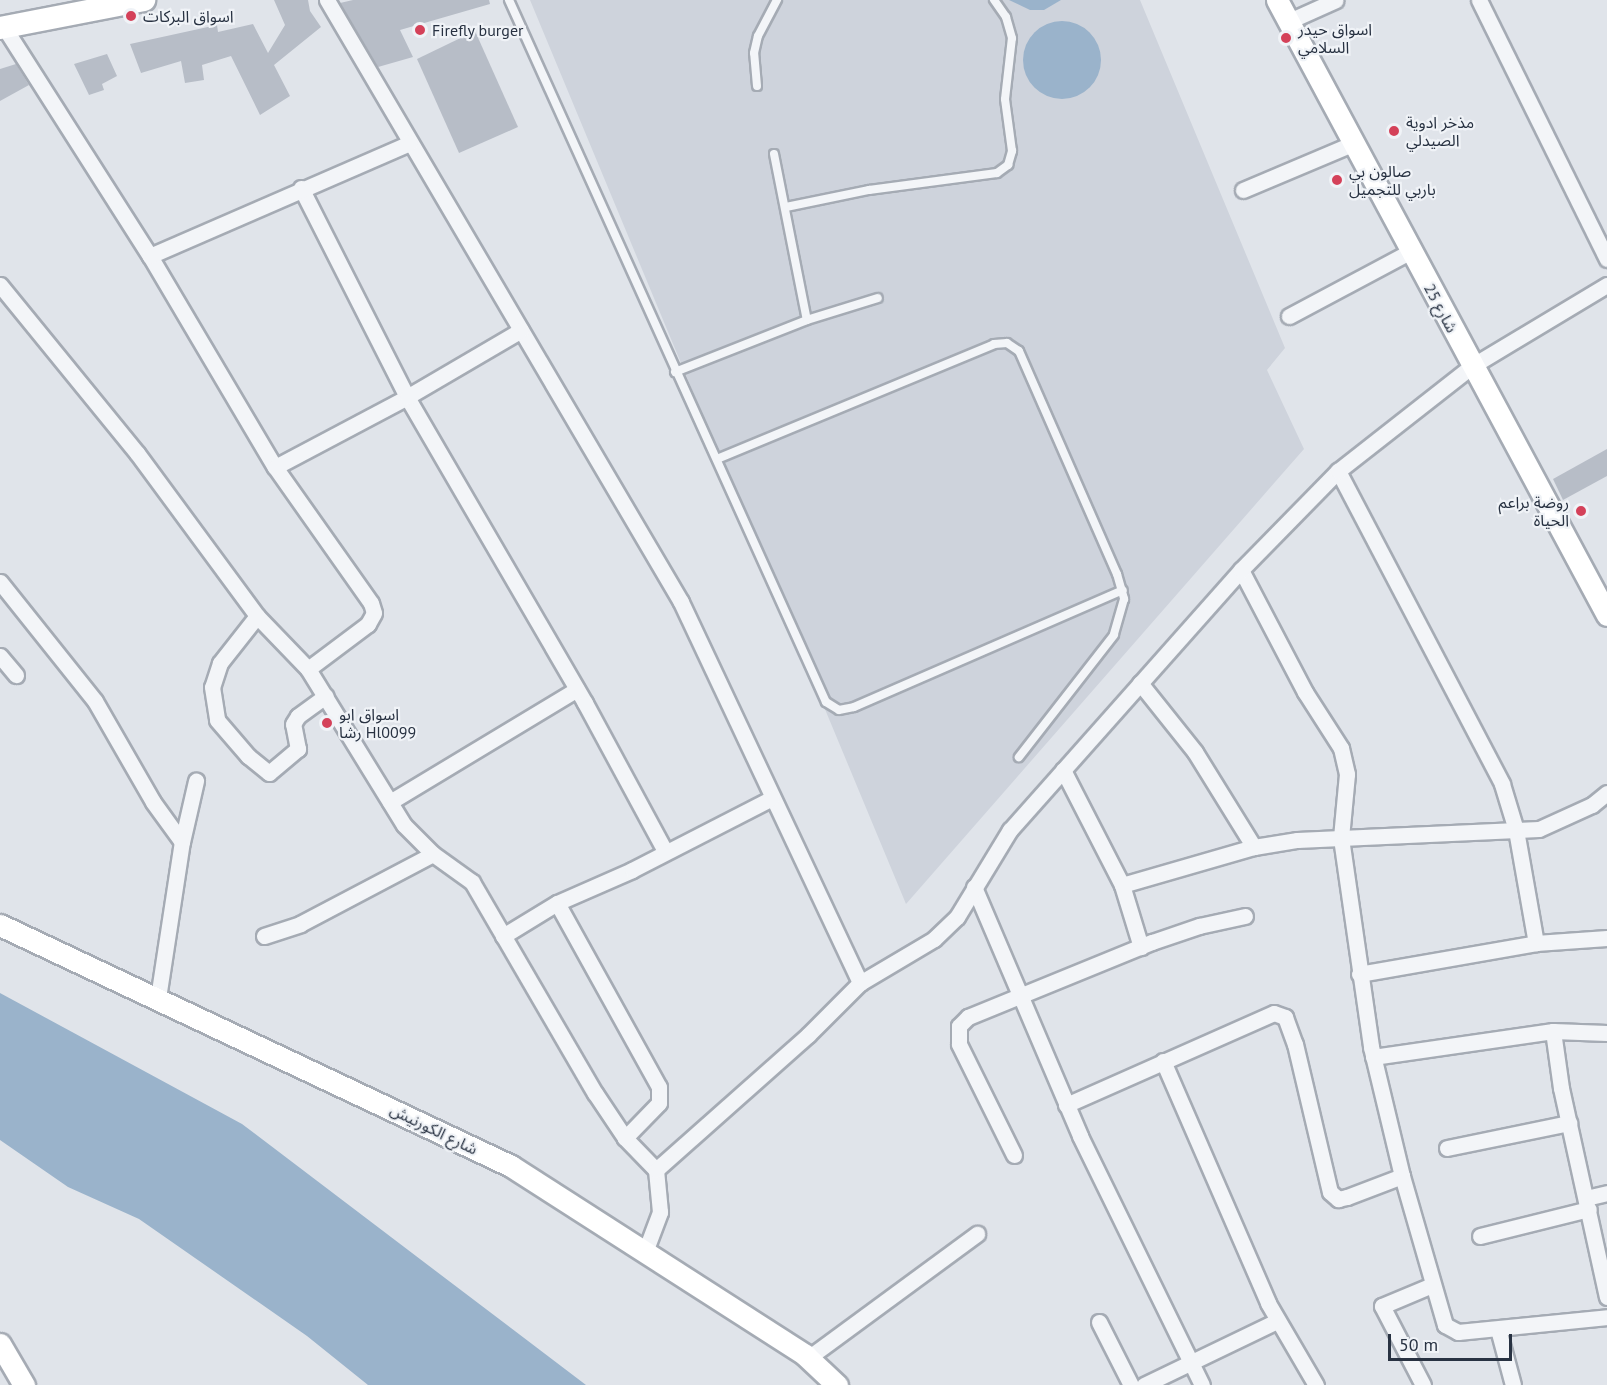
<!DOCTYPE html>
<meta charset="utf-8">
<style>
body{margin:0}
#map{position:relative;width:1607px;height:1385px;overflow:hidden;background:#e0e4ea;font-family:"PT Sans","Noto Sans Arabic",sans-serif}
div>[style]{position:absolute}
.built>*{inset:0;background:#ced3dc}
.water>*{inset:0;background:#9ab3cb}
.round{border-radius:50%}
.building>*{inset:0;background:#b7bdc7}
.roads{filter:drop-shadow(2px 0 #a5abb4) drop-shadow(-2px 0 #a5abb4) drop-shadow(0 2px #a5abb4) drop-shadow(0 -2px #a5abb4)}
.lane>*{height:8px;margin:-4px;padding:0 4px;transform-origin:4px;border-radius:4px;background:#f3f5f8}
.street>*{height:15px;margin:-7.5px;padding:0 7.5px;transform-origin:7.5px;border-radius:7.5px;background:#f3f5f8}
.secondary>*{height:21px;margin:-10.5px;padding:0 10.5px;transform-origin:10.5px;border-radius:10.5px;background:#fff}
.primary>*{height:22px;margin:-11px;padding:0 11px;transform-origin:11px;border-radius:11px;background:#fff}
.dots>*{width:16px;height:16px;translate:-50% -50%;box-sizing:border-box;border:3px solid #f0f3f7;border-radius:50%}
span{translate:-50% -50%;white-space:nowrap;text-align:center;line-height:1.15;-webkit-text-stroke:4.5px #f0f3f7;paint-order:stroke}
.poi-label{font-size:16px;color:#283242}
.left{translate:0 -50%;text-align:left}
.right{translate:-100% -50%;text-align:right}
.street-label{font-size:16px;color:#283242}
.scale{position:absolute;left:1388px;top:1334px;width:124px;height:27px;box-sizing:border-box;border:3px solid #283242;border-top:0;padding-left:8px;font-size:18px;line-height:21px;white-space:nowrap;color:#283242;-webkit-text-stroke:4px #f0f3f7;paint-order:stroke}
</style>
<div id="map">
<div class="built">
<div style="clip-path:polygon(530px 0,1140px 0,1285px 348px,1267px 370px,1304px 449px,906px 904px)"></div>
</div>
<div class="water">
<div style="clip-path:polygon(1009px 0,1061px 0,1044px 10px,1030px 10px)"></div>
<div class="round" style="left:1023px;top:21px;width:78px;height:78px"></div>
<div style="clip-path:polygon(0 993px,242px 1124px,586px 1385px,368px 1385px,307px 1336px,139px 1219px,68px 1187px,0 1140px)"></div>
</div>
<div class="building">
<div style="clip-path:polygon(274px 0,308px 0,310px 11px,321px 27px,274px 65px,290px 96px,260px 115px,231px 56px,202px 65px,204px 80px,185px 83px,181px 61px,141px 73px,130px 44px,217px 25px,218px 32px,253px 24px,268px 53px,285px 25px)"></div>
<div style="clip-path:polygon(353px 0,489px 0,490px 4px,400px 30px,413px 57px,378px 67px,340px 3px)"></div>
<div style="clip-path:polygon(475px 31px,518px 127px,459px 153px,417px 59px)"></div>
<div style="clip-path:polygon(107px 54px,117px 76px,102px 84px,104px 90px,89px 95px,74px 64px)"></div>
<div style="clip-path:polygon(16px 64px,29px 85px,0 101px,0 69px)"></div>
<div style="clip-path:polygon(1607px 449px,1607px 476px,1563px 500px,1553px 479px)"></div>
</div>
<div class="roads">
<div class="lane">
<div style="left:509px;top:0;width:770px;rotate:65.7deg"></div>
<div style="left:826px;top:702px;width:15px;rotate:32deg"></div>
<div style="left:839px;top:710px;width:15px;rotate:-11deg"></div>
<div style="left:854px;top:707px;width:293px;rotate:-23.5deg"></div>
<div style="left:757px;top:86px;width:33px;rotate:-95deg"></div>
<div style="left:754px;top:53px;width:17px;rotate:-77deg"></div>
<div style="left:758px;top:36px;width:41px;rotate:-62.2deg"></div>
<div style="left:774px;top:154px;width:169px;rotate:78.8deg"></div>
<div style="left:786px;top:207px;width:85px;rotate:-11.6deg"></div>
<div style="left:869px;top:190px;width:129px;rotate:-7.6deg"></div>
<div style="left:997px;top:173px;width:14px;rotate:-36deg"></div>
<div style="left:1008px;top:165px;width:15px;rotate:-74deg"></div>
<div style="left:1012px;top:151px;width:52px;rotate:-97.7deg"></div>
<div style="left:1005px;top:99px;width:61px;rotate:-83.5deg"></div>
<div style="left:1012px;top:38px;width:22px;rotate:-106deg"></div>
<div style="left:1006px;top:17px;width:21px;rotate:-125deg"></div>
<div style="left:675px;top:372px;width:142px;rotate:-21.5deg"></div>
<div style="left:807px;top:320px;width:74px;rotate:-17.2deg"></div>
<div style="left:717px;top:459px;width:300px;rotate:-22.5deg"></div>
<div style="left:994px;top:344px;width:13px;rotate:-4deg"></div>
<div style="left:1007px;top:343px;width:14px;rotate:34deg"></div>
<div style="left:1019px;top:351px;width:244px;rotate:66.3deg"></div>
<div style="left:1117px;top:574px;width:26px;rotate:74deg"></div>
<div style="left:1124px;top:599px;width:37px;rotate:106deg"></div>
<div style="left:1114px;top:635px;width:155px;rotate:127.9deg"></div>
</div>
<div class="street">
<div style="left:327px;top:0;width:698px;rotate:59.54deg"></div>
<div style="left:681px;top:602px;width:421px;rotate:64.8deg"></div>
<div style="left:1479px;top:0;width:289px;rotate:63.7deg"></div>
<div style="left:1289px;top:21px;width:51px;rotate:-24.1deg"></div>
<div style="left:4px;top:27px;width:272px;rotate:57.5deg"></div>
<div style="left:150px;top:256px;width:245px;rotate:59.4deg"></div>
<div style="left:275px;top:467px;width:166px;rotate:54.8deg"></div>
<div style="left:371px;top:603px;width:10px;rotate:73deg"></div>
<div style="left:374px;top:613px;width:13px;rotate:119deg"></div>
<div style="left:368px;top:624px;width:75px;rotate:143.1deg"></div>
<div style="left:301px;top:188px;width:234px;rotate:63.1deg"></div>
<div style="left:407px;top:397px;width:354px;rotate:59.8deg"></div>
<div style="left:585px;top:703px;width:168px;rotate:61.6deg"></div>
<div style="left:1243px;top:190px;width:121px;rotate:-22.9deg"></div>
<div style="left:150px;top:256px;width:283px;rotate:-23.5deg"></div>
<div style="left:0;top:285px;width:217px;rotate:50.8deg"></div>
<div style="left:137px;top:453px;width:202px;rotate:53.6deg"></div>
<div style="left:257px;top:616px;width:74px;rotate:46.1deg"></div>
<div style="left:308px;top:669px;width:183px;rotate:58.4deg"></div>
<div style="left:404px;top:825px;width:41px;rotate:45deg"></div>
<div style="left:433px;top:854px;width:48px;rotate:35.7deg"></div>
<div style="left:472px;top:882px;width:244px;rotate:59.8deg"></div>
<div style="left:595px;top:1093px;width:54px;rotate:56.3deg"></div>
<div style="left:625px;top:1138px;width:45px;rotate:45.9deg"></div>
<div style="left:1289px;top:316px;width:138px;rotate:-28deg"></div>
<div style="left:275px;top:467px;width:149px;rotate:-27.9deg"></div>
<div style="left:407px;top:397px;width:132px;rotate:-30.4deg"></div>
<div style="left:1338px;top:471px;width:353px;rotate:62.3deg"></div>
<div style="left:1502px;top:784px;width:48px;rotate:73.1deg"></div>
<div style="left:1516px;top:830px;width:115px;rotate:80deg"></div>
<div style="left:1241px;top:570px;width:138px;rotate:62.3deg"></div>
<div style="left:1305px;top:692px;width:67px;rotate:57.3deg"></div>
<div style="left:1341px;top:748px;width:27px;rotate:77deg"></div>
<div style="left:1347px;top:774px;width:64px;rotate:95.4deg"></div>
<div style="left:1341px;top:838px;width:211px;rotate:81.8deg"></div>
<div style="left:1371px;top:1047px;width:133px;rotate:76.5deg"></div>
<div style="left:1402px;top:1176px;width:155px;rotate:73.9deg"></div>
<div style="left:1445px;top:1325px;width:15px;rotate:28deg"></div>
<div style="left:1458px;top:1332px;width:150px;rotate:-5.7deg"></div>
<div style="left:0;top:582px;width:152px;rotate:51.4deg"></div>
<div style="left:95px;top:701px;width:116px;rotate:60.1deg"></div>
<div style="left:153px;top:802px;width:49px;rotate:54.1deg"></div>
<div style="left:257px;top:616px;width:60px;rotate:128.2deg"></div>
<div style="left:220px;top:663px;width:25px;rotate:108deg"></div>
<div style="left:212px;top:687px;width:33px;rotate:81deg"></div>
<div style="left:217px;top:720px;width:48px;rotate:49.3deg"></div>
<div style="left:248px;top:756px;width:27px;rotate:39deg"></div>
<div style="left:269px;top:773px;width:38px;rotate:-40deg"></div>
<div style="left:298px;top:749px;width:25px;rotate:-101deg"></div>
<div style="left:293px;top:724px;width:9px;rotate:-58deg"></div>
<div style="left:298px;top:716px;width:34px;rotate:-36deg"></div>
<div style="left:0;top:656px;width:25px;rotate:50deg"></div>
<div style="left:1140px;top:683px;width:88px;rotate:51.4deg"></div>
<div style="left:1195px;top:752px;width:112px;rotate:58.2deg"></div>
<div style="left:1063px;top:770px;width:129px;rotate:62.8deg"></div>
<div style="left:1122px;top:885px;width:65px;rotate:73deg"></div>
<div style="left:390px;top:802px;width:218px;rotate:-31.1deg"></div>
<div style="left:1122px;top:885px;width:137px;rotate:-16.1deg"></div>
<div style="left:1254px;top:847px;width:44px;rotate:-9.2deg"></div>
<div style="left:1297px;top:840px;width:242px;rotate:-2.6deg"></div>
<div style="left:1539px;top:829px;width:58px;rotate:-24.4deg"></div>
<div style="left:1592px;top:805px;width:19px;rotate:-39deg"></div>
<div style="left:974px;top:887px;width:271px;rotate:66.9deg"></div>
<div style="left:1080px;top:1136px;width:277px;rotate:63.9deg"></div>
<div style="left:557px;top:903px;width:210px;rotate:61deg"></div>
<div style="left:659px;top:1087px;width:16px;rotate:90deg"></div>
<div style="left:659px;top:1103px;width:49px;rotate:134.2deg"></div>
<div style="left:264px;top:936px;width:38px;rotate:-18deg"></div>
<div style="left:300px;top:924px;width:150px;rotate:-27.8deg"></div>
<div style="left:503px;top:936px;width:63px;rotate:-31.4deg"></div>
<div style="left:557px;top:903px;width:82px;rotate:-23.7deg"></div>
<div style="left:632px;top:870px;width:157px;rotate:-27.2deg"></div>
<div style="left:1359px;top:974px;width:180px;rotate:-9.9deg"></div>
<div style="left:1536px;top:943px;width:71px;rotate:-4deg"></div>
<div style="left:158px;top:998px;width:158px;rotate:-81.3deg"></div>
<div style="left:182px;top:842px;width:63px;rotate:-77.1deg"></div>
<div style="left:1553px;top:1031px;width:58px;rotate:82deg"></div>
<div style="left:1561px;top:1088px;width:214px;rotate:77.6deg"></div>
<div style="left:1373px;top:1057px;width:182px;rotate:-8.2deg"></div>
<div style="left:1553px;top:1031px;width:54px;rotate:2.1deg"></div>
<div style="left:1163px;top:1061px;width:264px;rotate:66.5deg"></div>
<div style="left:1268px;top:1303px;width:95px;rotate:59.7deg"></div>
<div style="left:1066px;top:1105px;width:227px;rotate:-23.9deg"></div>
<div style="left:1274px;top:1013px;width:12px;rotate:20deg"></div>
<div style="left:1285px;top:1017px;width:29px;rotate:70deg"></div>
<div style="left:1295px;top:1044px;width:152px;rotate:76.7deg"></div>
<div style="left:1330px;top:1192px;width:11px;rotate:41deg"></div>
<div style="left:1338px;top:1199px;width:9px;rotate:-13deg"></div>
<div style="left:1347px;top:1197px;width:59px;rotate:-20.9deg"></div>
<div style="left:1447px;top:1148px;width:125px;rotate:-11.6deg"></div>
<div style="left:1014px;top:1155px;width:124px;rotate:-116.4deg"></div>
<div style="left:959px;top:1044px;width:18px;rotate:-90deg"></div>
<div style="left:959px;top:1026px;width:13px;rotate:-45deg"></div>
<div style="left:968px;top:1017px;width:199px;rotate:-22.2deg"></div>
<div style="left:1152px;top:942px;width:50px;rotate:-18.8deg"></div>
<div style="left:1199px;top:926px;width:47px;rotate:-12.3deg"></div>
<div style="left:1586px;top:1198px;width:22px;rotate:-13deg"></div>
<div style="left:1480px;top:1236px;width:112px;rotate:-13.9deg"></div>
<div style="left:645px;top:1252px;width:43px;rotate:-69.4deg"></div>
<div style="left:660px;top:1212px;width:42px;rotate:-95.4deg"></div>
<div style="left:656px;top:1170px;width:203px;rotate:-41.6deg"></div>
<div style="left:808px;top:1035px;width:74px;rotate:-45deg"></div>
<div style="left:860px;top:983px;width:86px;rotate:-30.7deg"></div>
<div style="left:934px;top:939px;width:32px;rotate:-44deg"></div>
<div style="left:957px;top:917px;width:102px;rotate:-58.7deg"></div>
<div style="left:1010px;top:830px;width:348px;rotate:-48.4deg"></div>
<div style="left:1241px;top:570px;width:139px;rotate:-45.6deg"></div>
<div style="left:1338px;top:471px;width:170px;rotate:-38.1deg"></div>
<div style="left:1472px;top:366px;width:157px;rotate:-31deg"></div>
<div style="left:1099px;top:1322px;width:71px;rotate:63.1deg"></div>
<div style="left:1498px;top:1329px;width:58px;rotate:75deg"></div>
<div style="left:808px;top:1358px;width:210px;rotate:-36.3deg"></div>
<div style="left:1144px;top:1385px;width:148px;rotate:-25.7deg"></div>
<div style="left:1423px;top:1385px;width:89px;rotate:-117.4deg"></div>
<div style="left:1382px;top:1306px;width:54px;rotate:-22.8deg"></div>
</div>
<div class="secondary">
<div style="left:1277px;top:0;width:698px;rotate:61.78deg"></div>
<div style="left:0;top:925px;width:565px;rotate:25.25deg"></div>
<div style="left:511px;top:1166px;width:350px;rotate:32.7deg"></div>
<div style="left:805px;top:1355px;width:44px;rotate:43.2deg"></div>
<div style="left:0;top:1344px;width:48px;rotate:59.7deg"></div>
</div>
<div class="primary">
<div style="left:0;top:28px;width:147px;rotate:-11deg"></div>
</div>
</div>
<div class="dots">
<div style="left:131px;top:16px;background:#d44159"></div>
<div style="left:420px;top:30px;background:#d44159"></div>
<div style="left:1286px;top:38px;background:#d44159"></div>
<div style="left:1394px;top:131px;background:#d44159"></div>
<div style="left:1337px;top:180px;background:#d44159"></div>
<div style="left:1581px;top:511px;background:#d44159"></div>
<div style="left:327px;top:723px;background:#d44159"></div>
</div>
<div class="poi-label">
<span class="left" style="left:143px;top:16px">اسواق البركات</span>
<span class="left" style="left:1298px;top:38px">اسواق حيدر<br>السلامي</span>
<span class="left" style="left:432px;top:30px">Firefly burger</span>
<span class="left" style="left:1406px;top:131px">مذخر ادوية<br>الصيدلي</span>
<span class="left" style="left:1349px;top:180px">صالون بي<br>باربي للتجميل</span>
<span class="right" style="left:1569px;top:511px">روضة براعم<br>الحياة</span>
<span class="left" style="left:339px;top:723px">اسواق ابو<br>رشا Hl0099</span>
</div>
<div class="street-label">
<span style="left:1441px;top:308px;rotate:62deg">شارع 25</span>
<span style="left:434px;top:1129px;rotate:26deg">شارع الكورنيش</span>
</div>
<div class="scale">50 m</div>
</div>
